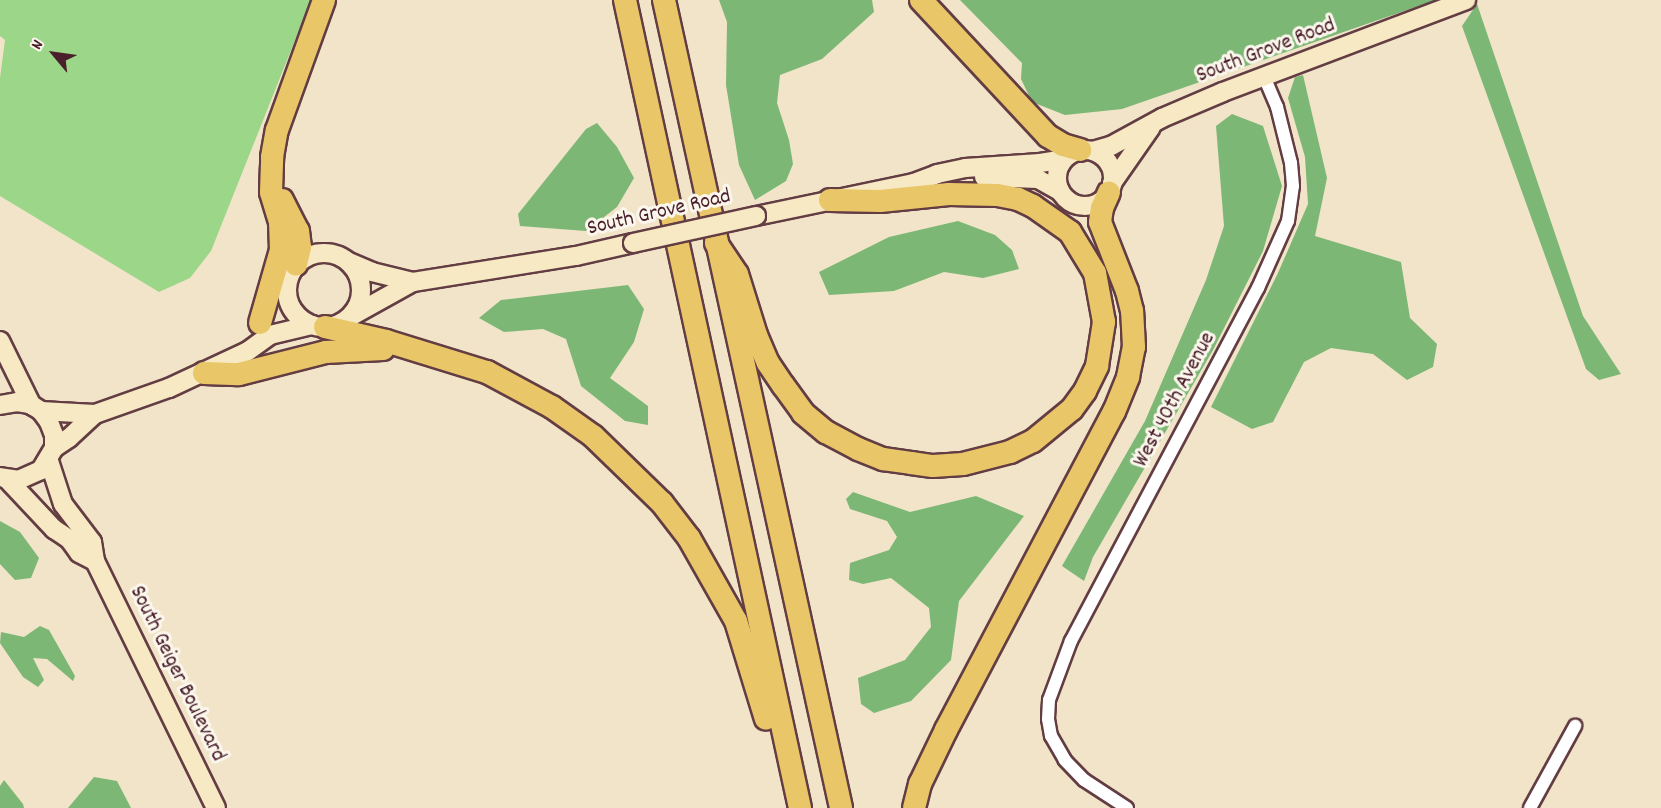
<!DOCTYPE html>
<style>
body{margin:0}
#map{position:relative;width:1661px;height:808px;overflow:hidden;background:#f1e4c9;font-family:Dekko,sans-serif}
div>[style]{position:absolute}
.green>*{inset:0;background:#9bd689}
.forest>*{inset:0;background:#7cb775}
.roads{filter:drop-shadow(2px 0 #633d43) drop-shadow(-2px 0 #633d43) drop-shadow(0 2px #633d43) drop-shadow(0 -2px #633d43)}
.street>*{height:12px;margin:-6px;padding:0 6px;transform-origin:6px;border-radius:6px;background:#fff}
.secondary>*{height:18px;margin:-9px;padding:0 9px;transform-origin:9px;border-radius:9px;background:#f6e9c3}
.secondary>.ring{margin:-9px;padding:0;box-sizing:content-box;background:none;border:18px solid #f6e9c3;border-radius:50%}
.highway>*{height:22px;margin:-11px;padding:0 11px;transform-origin:11px;border-radius:11px;background:#e9c769}
.bridges{filter:drop-shadow(2px 0 #633d43) drop-shadow(-2px 0 #633d43) drop-shadow(0 2px #633d43) drop-shadow(0 -2px #633d43)}
.secondary-bridge>*{height:18px;margin:-9px;padding:0 9px;transform-origin:9px;border-radius:9px;background:#f6e9c3}
span{translate:-50% -50%;white-space:nowrap;text-align:center;line-height:1.15;-webkit-text-stroke:6px #fbf7ec;paint-order:stroke}
.street-label{font-size:22px;color:#4a1f2b}
.north{position:absolute;left:24px;top:24px;width:60px;height:60px;-webkit-text-stroke:4px #fbf7ec;paint-order:stroke;rotate:299deg;font-size:16px;font-weight:700;line-height:24px;text-align:center;color:#4a1f2b}
.north::after{content:'';display:block;margin:auto;width:21px;height:27px;background:#4a1f2b;clip-path:polygon(50% 0,100% 100%,50% 72%,0 100%)}
</style>
<div id="map">
<div class="green">
<div style="clip-path:polygon(0 0,311px 0,211px 251px,190px 278px,159px 292px,0 196px,0 78px,5px 40px,0 36px)"></div>
</div>
<div class="forest">
<div style="clip-path:polygon(719px 0,872px 0,874px 12px,822px 59px,780px 75px,777px 103px,789px 140px,793px 164px,786px 181px,755px 200px,739px 165px,726px 85px,727px 22px)"></div>
<div style="clip-path:polygon(960px 0,1436px 0,1122px 109px,1065px 115px,1032px 102px,1021px 79px,1022px 63px)"></div>
<div style="clip-path:polygon(1477px 4px,1583px 316px,1621px 374px,1599px 380px,1586px 369px,1462px 26px)"></div>
<div style="clip-path:polygon(1303px 75px,1327px 178px,1315px 236px,1401px 262px,1410px 318px,1437px 344px,1433px 367px,1407px 380px,1373px 354px,1331px 348px,1304px 362px,1273px 422px,1252px 429px,1211px 407px,1278px 273px,1308px 204px,1305px 157px,1288px 98px,1295px 77px)"></div>
<div style="clip-path:polygon(1232px 114px,1263px 126px,1282px 186px,1263px 251px,1213px 350px,1093px 557px,1084px 581px,1062px 566px,1145px 421px,1206px 280px,1224px 226px,1216px 126px)"></div>
<div style="clip-path:polygon(597px 123px,617px 147px,634px 178px,617px 207px,586px 231px,520px 226px,518px 214px,586px 129px)"></div>
<div style="clip-path:polygon(958px 221px,995px 235px,1012px 250px,1019px 269px,983px 278px,944px 272px,894px 291px,829px 295px,819px 272px,889px 237px)"></div>
<div style="clip-path:polygon(628px 285px,644px 309px,634px 342px,610px 378px,648px 406px,648px 425px,625px 421px,581px 386px,566px 339px,543px 329px,504px 332px,479px 318px,501px 300px)"></div>
<div style="clip-path:polygon(853px 492px,910px 512px,976px 496px,1024px 516px,959px 601px,951px 660px,911px 701px,874px 713px,861px 704px,858px 678px,905px 660px,931px 627px,929px 608px,891px 578px,863px 584px,849px 580px,850px 563px,889px 550px,897px 537px,887px 521px,850px 509px,846px 499px)"></div>
<div style="clip-path:polygon(0 521px,20px 532px,39px 558px,31px 578px,15px 580px,0 564px)"></div>
<div style="clip-path:polygon(40px 626px,49px 630px,75px 676px,73px 681px,47px 659px,33px 658px,44px 680px,38px 687px,23px 677px,0 643px,1px 632px,24px 637px)"></div>
<div style="clip-path:polygon(94px 777px,117px 781px,131px 808px,68px 808px)"></div>
<div style="clip-path:polygon(4px 780px,23px 804px,24px 808px,0 808px,0 786px)"></div>
</div>
<div class="roads">
<div class="street">
<div style="left:1127px;top:808px;width:51px;rotate:-146.9deg"></div>
<div style="left:1084px;top:780px;width:28px;rotate:-134deg"></div>
<div style="left:1065px;top:760px;width:28px;rotate:-120deg"></div>
<div style="left:1051px;top:736px;width:17px;rotate:-100deg"></div>
<div style="left:1048px;top:719px;width:19px;rotate:-87deg"></div>
<div style="left:1049px;top:700px;width:63px;rotate:-69.6deg"></div>
<div style="left:1071px;top:641px;width:399px;rotate:-62.1deg"></div>
<div style="left:1258px;top:288px;width:73px;rotate:-65.9deg"></div>
<div style="left:1288px;top:221px;width:35px;rotate:-82deg"></div>
<div style="left:1293px;top:186px;width:23px;rotate:-95deg"></div>
<div style="left:1291px;top:163px;width:58px;rotate:-104deg"></div>
<div style="left:1277px;top:107px;width:33px;rotate:-113deg"></div>
<div style="left:1530px;top:808px;width:94px;rotate:-61.2deg"></div>
</div>
<div class="secondary">
<div class="ring" style="left:1057px;top:150px;width:38px;height:38px"></div>
<div style="left:1093px;top:151px;width:19px;rotate:-16deg"></div>
<div style="left:1111px;top:146px;width:58px;rotate:-28.8deg"></div>
<div style="left:1162px;top:118px;width:66px;rotate:-23.1deg"></div>
<div style="left:1223px;top:92px;width:260px;rotate:-20.7deg"></div>
<div style="left:984px;top:177px;width:54px;rotate:2.1deg"></div>
<div style="left:1038px;top:179px;width:25px;rotate:29deg"></div>
<div style="left:1112px;top:183px;width:68px;rotate:-55.1deg"></div>
<div style="left:756px;top:216px;width:161px;rotate:-11.8deg"></div>
<div style="left:914px;top:183px;width:25px;rotate:-21deg"></div>
<div style="left:937px;top:174px;width:29px;rotate:-12deg"></div>
<div style="left:965px;top:168px;width:75px;rotate:-3.8deg"></div>
<div style="left:1040px;top:163px;width:24px;rotate:-9deg"></div>
<div class="ring" style="left:287px;top:253px;width:56px;height:56px"></div>
<div style="left:349px;top:262px;width:25px;rotate:23deg"></div>
<div style="left:372px;top:272px;width:42px;rotate:13.7deg"></div>
<div style="left:413px;top:282px;width:165px;rotate:-9.1deg"></div>
<div style="left:576px;top:256px;width:58px;rotate:-12.8deg"></div>
<div style="left:350px;top:317px;width:72px;rotate:-29.1deg"></div>
<div style="left:0;top:341px;width:72px;rotate:63.8deg"></div>
<div style="left:0;top:405px;width:17px;rotate:-10deg"></div>
<div style="left:17px;top:402px;width:13px;rotate:9deg"></div>
<div style="left:30px;top:404px;width:13px;rotate:32deg"></div>
<div style="left:41px;top:411px;width:14px;rotate:54deg"></div>
<div style="left:49px;top:422px;width:14px;rotate:69deg"></div>
<div style="left:54px;top:435px;width:13px;rotate:90deg"></div>
<div style="left:54px;top:448px;width:26px;rotate:121deg"></div>
<div style="left:41px;top:470px;width:24px;rotate:156deg"></div>
<div style="left:19px;top:480px;width:19px;rotate:-171deg"></div>
<div style="left:41px;top:411px;width:54px;rotate:3.2deg"></div>
<div style="left:95px;top:414px;width:78px;rotate:-19.4deg"></div>
<div style="left:169px;top:388px;width:87px;rotate:-25.1deg"></div>
<div style="left:248px;top:351px;width:27px;rotate:-36deg"></div>
<div style="left:270px;top:335px;width:43px;rotate:-13.4deg"></div>
<div style="left:54px;top:448px;width:18px;rotate:-34deg"></div>
<div style="left:69px;top:438px;width:35px;rotate:-43deg"></div>
<div style="left:49px;top:461px;width:45px;rotate:72deg"></div>
<div style="left:63px;top:504px;width:48px;rotate:52.7deg"></div>
<div style="left:92px;top:542px;width:19px;rotate:81deg"></div>
<div style="left:95px;top:561px;width:275px;rotate:63.9deg"></div>
<div style="left:7px;top:479px;width:69px;rotate:46.8deg"></div>
<div style="left:54px;top:529px;width:18px;rotate:34deg"></div>
<div style="left:69px;top:539px;width:17px;rotate:54deg"></div>
<div style="left:79px;top:553px;width:18px;rotate:27deg"></div>
</div>
<div class="highway">
<div style="left:625px;top:0;width:827px;rotate:77.78deg"></div>
<div style="left:664px;top:0;width:827px;rotate:77.64deg"></div>
<div style="left:921px;top:0;width:186px;rotate:47deg"></div>
<div style="left:1048px;top:136px;width:17px;rotate:31deg"></div>
<div style="left:1063px;top:145px;width:18px;rotate:16deg"></div>
<div style="left:282px;top:200px;width:35px;rotate:63deg"></div>
<div style="left:298px;top:231px;width:16px;rotate:83deg"></div>
<div style="left:300px;top:247px;width:18px;rotate:103deg"></div>
<div style="left:716px;top:243px;width:37px;rotate:56deg"></div>
<div style="left:737px;top:274px;width:64px;rotate:72.7deg"></div>
<div style="left:756px;top:335px;width:30px;rotate:67deg"></div>
<div style="left:768px;top:363px;width:27px;rotate:56deg"></div>
<div style="left:783px;top:385px;width:34px;rotate:54deg"></div>
<div style="left:803px;top:413px;width:30px;rotate:40deg"></div>
<div style="left:826px;top:432px;width:36px;rotate:28deg"></div>
<div style="left:858px;top:449px;width:27px;rotate:22deg"></div>
<div style="left:883px;top:459px;width:28px;rotate:8deg"></div>
<div style="left:911px;top:463px;width:22px;rotate:8deg"></div>
<div style="left:933px;top:466px;width:30px;rotate:-4deg"></div>
<div style="left:963px;top:464px;width:49px;rotate:-14.3deg"></div>
<div style="left:1010px;top:452px;width:25px;rotate:-26deg"></div>
<div style="left:1033px;top:441px;width:50px;rotate:-39.4deg"></div>
<div style="left:1072px;top:409px;width:22px;rotate:-54deg"></div>
<div style="left:1085px;top:391px;width:28px;rotate:-64deg"></div>
<div style="left:1097px;top:366px;width:45px;rotate:-81deg"></div>
<div style="left:1104px;top:322px;width:50px;rotate:-100.4deg"></div>
<div style="left:1095px;top:273px;width:48px;rotate:-121.4deg"></div>
<div style="left:1070px;top:232px;width:45px;rotate:-144.9deg"></div>
<div style="left:1033px;top:206px;width:17px;rotate:-155deg"></div>
<div style="left:1018px;top:199px;width:21px;rotate:-169deg"></div>
<div style="left:997px;top:195px;width:48px;rotate:-178.8deg"></div>
<div style="left:949px;top:194px;width:69px;rotate:174.2deg"></div>
<div style="left:880px;top:201px;width:50px;rotate:-178.9deg"></div>
<div style="left:260px;top:323px;width:76px;rotate:-74deg"></div>
<div style="left:281px;top:250px;width:28px;rotate:-92deg"></div>
<div style="left:280px;top:222px;width:31px;rotate:-107deg"></div>
<div style="left:271px;top:192px;width:35px;rotate:-88deg"></div>
<div style="left:272px;top:157px;width:27px;rotate:-80deg"></div>
<div style="left:277px;top:130px;width:138px;rotate:-70.1deg"></div>
<div style="left:325px;top:327px;width:63px;rotate:12.9deg"></div>
<div style="left:386px;top:341px;width:106px;rotate:17.1deg"></div>
<div style="left:487px;top:372px;width:74px;rotate:28.3deg"></div>
<div style="left:552px;top:407px;width:50px;rotate:35.3deg"></div>
<div style="left:593px;top:436px;width:96px;rotate:44.2deg"></div>
<div style="left:662px;top:503px;width:44px;rotate:52.4deg"></div>
<div style="left:689px;top:538px;width:95px;rotate:60.5deg"></div>
<div style="left:736px;top:621px;width:102px;rotate:73deg"></div>
<div style="left:204px;top:373px;width:35px;rotate:2deg"></div>
<div style="left:239px;top:374px;width:90px;rotate:-14.2deg"></div>
<div style="left:326px;top:352px;width:57px;rotate:-3deg"></div>
<div style="left:914px;top:808px;width:25px;rotate:-76deg"></div>
<div style="left:920px;top:784px;width:60px;rotate:-64.3deg"></div>
<div style="left:946px;top:730px;width:360px;rotate:-62.2deg"></div>
<div style="left:1114px;top:412px;width:38px;rotate:-68deg"></div>
<div style="left:1128px;top:377px;width:31px;rotate:-79deg"></div>
<div style="left:1134px;top:347px;width:36px;rotate:-93deg"></div>
<div style="left:1132px;top:311px;width:21px;rotate:-104deg"></div>
<div style="left:1127px;top:291px;width:74px;rotate:-111.4deg"></div>
<div style="left:1100px;top:222px;width:14px;rotate:-82deg"></div>
<div style="left:1102px;top:208px;width:17px;rotate:-66deg"></div>
</div>
</div>
<div class="bridges">
<div class="secondary-bridge">
<div style="left:633px;top:243px;width:126px;rotate:-12.4deg"></div>
</div>
</div>
<div class="street-label">
<span style="left:1266px;top:51px;rotate:-21deg">South Grove Road</span>
<span style="left:659px;top:213px;rotate:-13deg">South Grove Road</span>
<span style="left:1175px;top:400px;rotate:-62deg">West 40th Avenue</span>
<span style="left:177px;top:674px;rotate:64deg">South Geiger Boulevard</span>
</div>
<div class="north">N</div>
</div>
